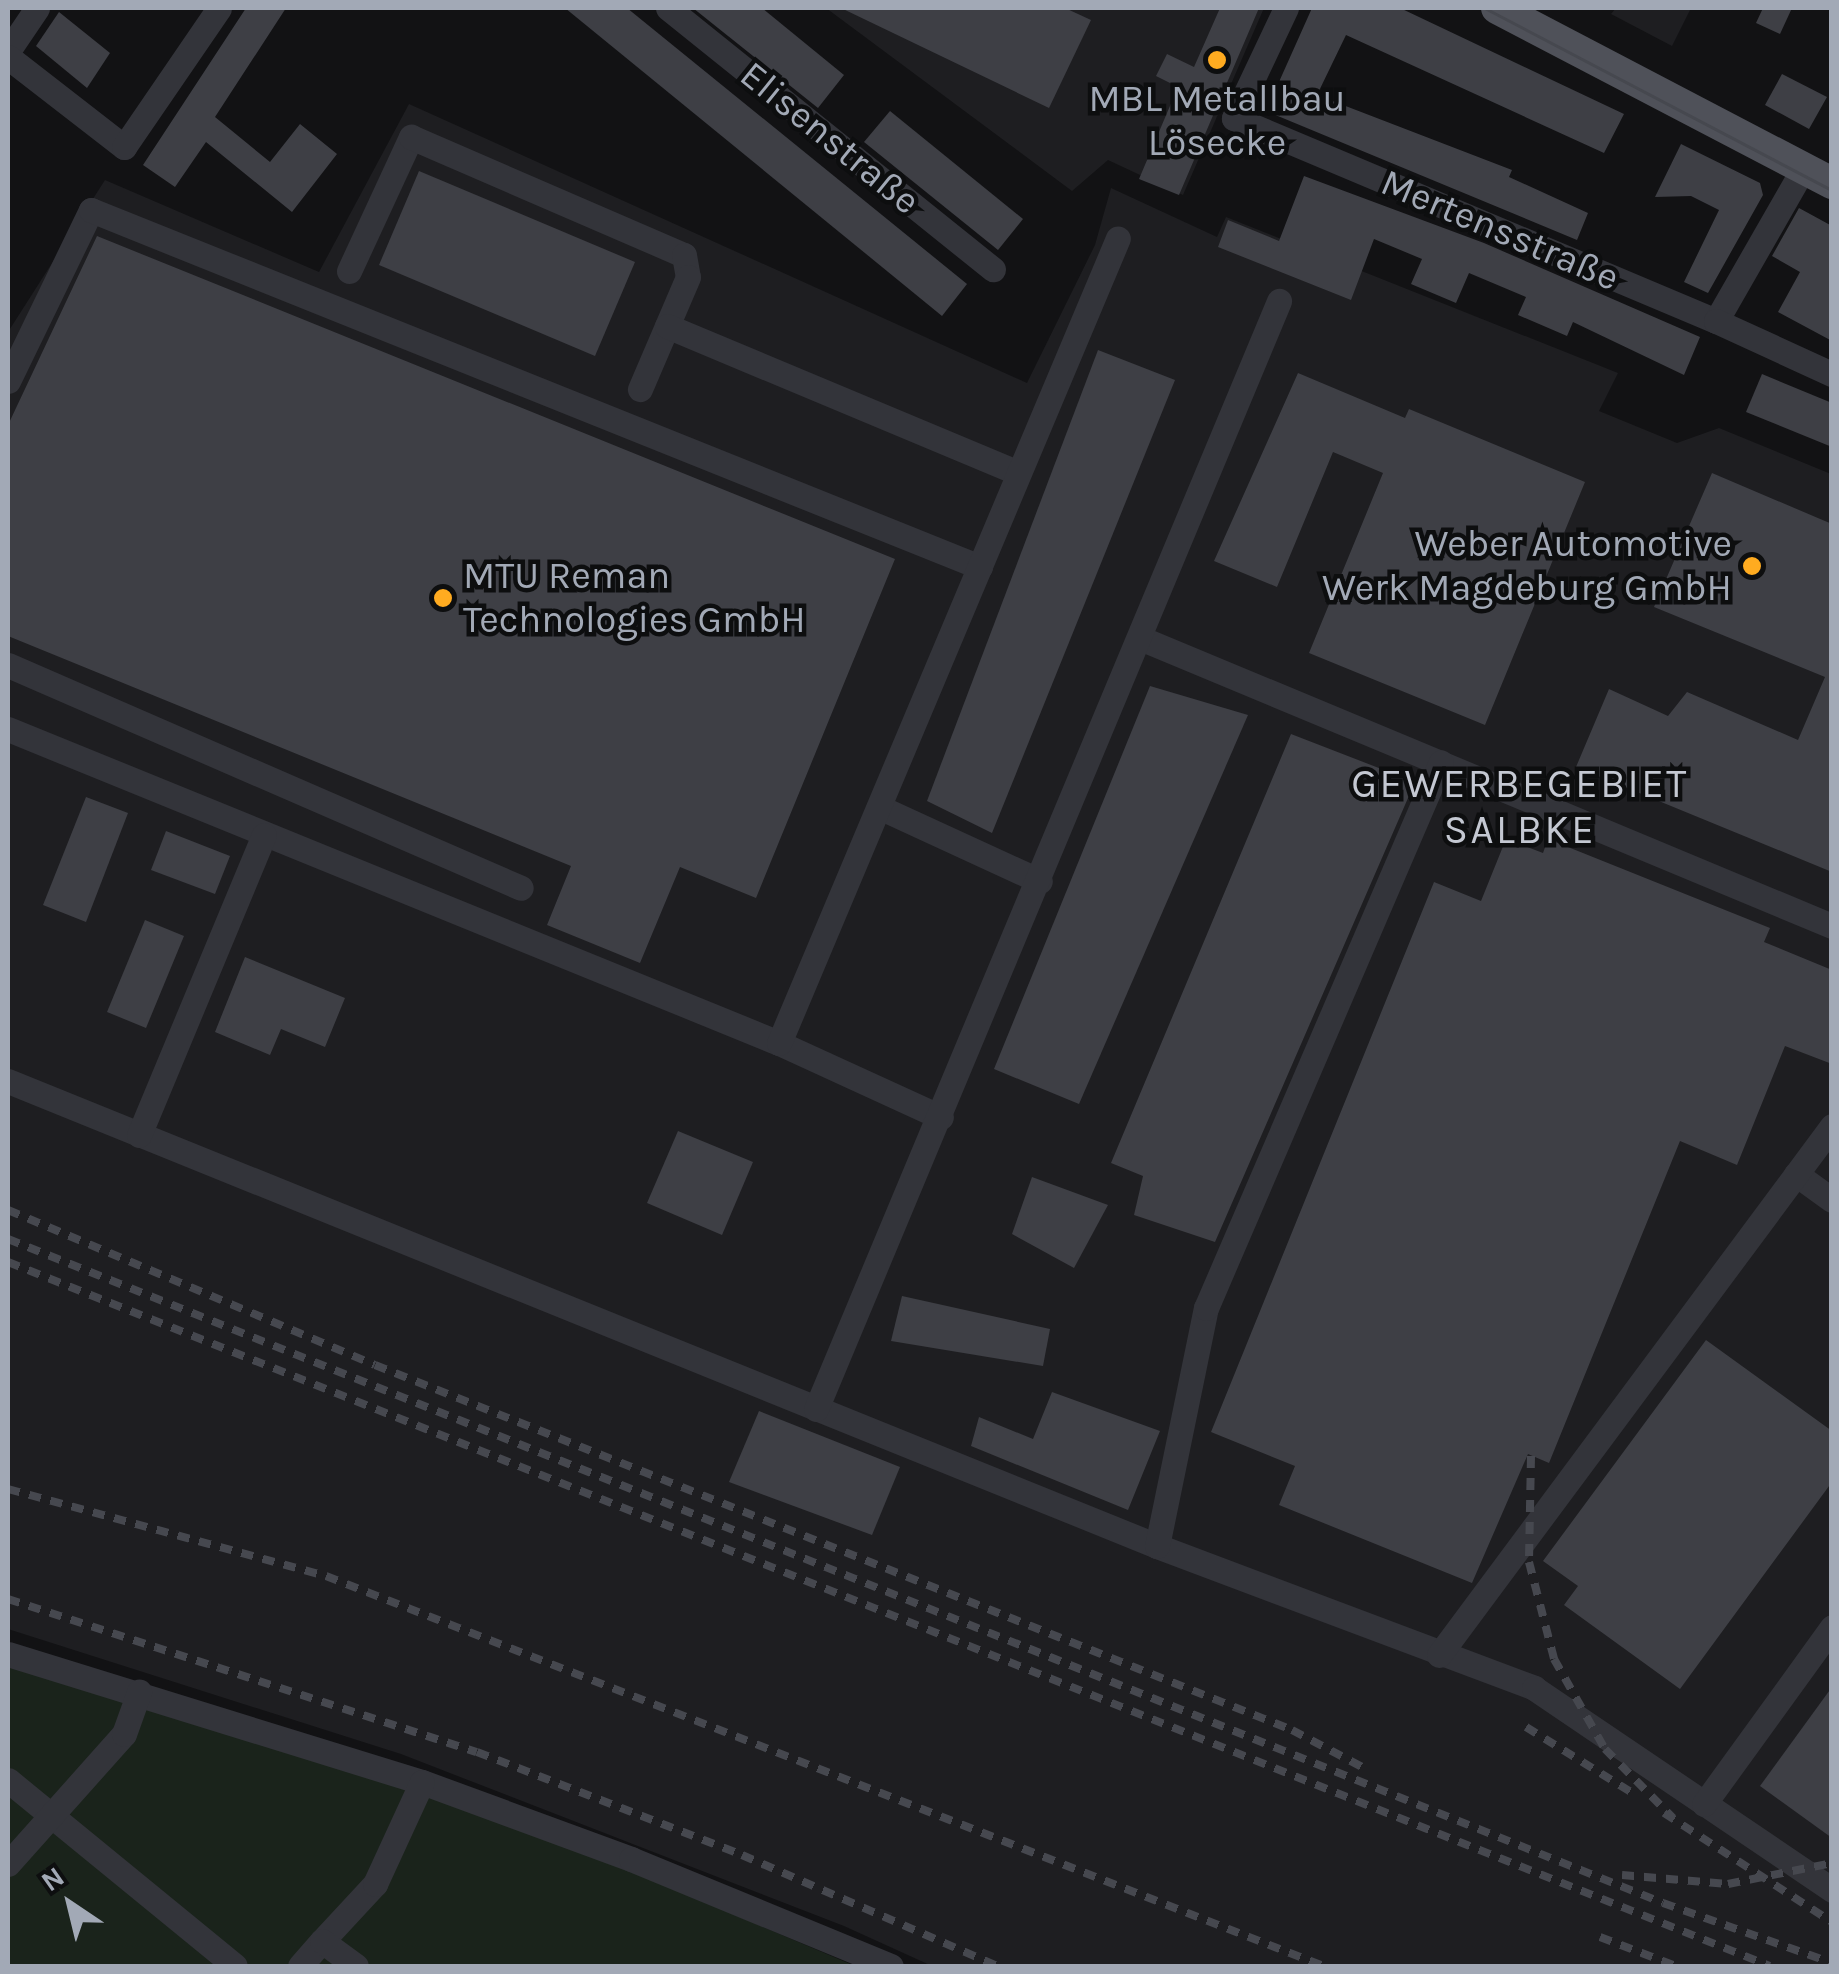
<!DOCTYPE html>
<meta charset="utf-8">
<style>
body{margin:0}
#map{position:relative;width:1839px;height:1974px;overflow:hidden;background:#121214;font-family:Karla,sans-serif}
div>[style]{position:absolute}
.built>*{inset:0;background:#1e1e21}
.green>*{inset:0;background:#1a231b}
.building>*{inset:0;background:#3e3f45}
.minor>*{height:25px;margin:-12.5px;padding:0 12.5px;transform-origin:12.5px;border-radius:12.5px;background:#33343a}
.major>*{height:32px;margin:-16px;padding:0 16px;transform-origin:16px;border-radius:16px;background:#4f5159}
.tram>*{height:2.5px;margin:-1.25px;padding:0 1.25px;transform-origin:1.25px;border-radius:1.25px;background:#46484f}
.rail>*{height:8px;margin-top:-4px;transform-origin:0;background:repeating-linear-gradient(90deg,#46484f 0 12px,transparent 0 22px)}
.dots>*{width:28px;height:28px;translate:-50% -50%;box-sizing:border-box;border:5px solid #0d0e0f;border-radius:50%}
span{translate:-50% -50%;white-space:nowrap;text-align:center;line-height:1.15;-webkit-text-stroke:9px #0d0e0f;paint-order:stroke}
.poi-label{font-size:38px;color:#a2a9b6}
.right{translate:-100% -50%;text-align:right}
.left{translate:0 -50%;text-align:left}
.street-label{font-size:38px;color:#a2a9b6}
.neighbourhood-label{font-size:40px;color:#c4c8d2;letter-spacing:2.5px}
.frame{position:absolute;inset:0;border:10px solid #a2a9b6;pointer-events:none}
.north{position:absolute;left:20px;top:1854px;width:100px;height:100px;-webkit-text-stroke:8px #0d0e0f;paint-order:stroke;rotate:325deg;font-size:28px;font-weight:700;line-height:40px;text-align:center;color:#a2a9b6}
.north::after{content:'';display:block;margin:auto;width:35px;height:45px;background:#a2a9b6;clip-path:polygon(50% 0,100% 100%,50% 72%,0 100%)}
</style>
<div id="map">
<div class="built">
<div style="clip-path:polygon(826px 8px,1264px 8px,1183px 195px,1108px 160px,1072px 191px)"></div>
<div style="clip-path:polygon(1616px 8px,1691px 8px,1672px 46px,1611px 14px)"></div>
<div style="clip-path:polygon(409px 104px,1027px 383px,1095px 245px,1111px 188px,1217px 237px,1226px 217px,1618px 373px,1599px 411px,1677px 443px,1719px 428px,1831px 474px,1831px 1966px,932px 1966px,844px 1926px,401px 1754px,8px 1629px,8px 332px,105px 180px,319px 272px)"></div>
</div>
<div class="green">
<div style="clip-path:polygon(8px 1666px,408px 1789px,648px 1878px,855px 1966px,8px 1966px)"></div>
</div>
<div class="building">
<div style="clip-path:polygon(246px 8px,286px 8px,215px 117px,270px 162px,300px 124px,337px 154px,292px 212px,206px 142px,175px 187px,143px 165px)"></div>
<div style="clip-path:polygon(565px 8px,627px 8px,967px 284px,942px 316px)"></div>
<div style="clip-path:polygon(693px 8px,762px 8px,844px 75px,818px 108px)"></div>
<div style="clip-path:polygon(841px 8px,1065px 8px,1091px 20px,1049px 108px)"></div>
<div style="clip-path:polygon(1220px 8px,1259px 8px,1179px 195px,1139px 179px,1178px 87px,1156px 76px,1167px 54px,1194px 67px)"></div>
<div style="clip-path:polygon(1312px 8px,1400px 8px,1624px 114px,1604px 153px,1346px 35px,1317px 95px,1512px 170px,1509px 177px,1588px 213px,1577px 240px,1266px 111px)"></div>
<div style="clip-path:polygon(1763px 8px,1792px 8px,1780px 34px,1756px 23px)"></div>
<div style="clip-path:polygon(59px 12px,110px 53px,87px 88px,36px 46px)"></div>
<div style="clip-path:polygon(1782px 74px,1827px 97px,1809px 129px,1765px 105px)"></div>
<div style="clip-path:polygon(890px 111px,1023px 219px,998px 250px,864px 142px)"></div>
<div style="clip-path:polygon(1681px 144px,1760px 183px,1763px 195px,1708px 293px,1684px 282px,1719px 210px,1691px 196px,1655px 197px)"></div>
<div style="clip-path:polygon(419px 171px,635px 262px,595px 356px,379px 265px)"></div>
<div style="clip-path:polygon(1304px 176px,1484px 243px,1700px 337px,1684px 375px,1573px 322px,1567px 336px,1518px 315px,1526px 297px,1469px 273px,1456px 303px,1411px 284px,1422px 259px,1374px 239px,1351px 300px,1218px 247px,1228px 220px,1279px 241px)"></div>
<div style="clip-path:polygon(1799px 208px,1832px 226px,1832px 341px,1778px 312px,1800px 272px,1772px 256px)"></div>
<div style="clip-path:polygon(97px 236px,895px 559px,756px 898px,680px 867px,640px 963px,547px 925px,571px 866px,8px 636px,8px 425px)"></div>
<div style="clip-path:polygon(1098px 350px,1175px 380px,992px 833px,927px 801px)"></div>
<div style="clip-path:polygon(1298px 373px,1405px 418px,1409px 409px,1585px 482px,1485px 725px,1309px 653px,1383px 473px,1333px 452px,1277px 587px,1214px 561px)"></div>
<div style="clip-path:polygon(1762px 374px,1832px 403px,1832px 447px,1746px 412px)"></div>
<div style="clip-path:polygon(1712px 473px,1832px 524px,1832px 872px,1576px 767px,1609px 689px,1668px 716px,1687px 692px,1798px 740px,1825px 677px,1654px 607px)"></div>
<div style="clip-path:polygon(1150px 686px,1248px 715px,1079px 1104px,994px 1069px)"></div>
<div style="clip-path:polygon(1291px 734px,1415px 782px,1215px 1242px,1134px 1215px,1143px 1176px,1111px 1163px)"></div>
<div style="clip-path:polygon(86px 797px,128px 813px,86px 922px,43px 905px)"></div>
<div style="clip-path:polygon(166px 831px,230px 856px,215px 894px,151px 870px)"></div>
<div style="clip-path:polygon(1506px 839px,1543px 853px,1548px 839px,1770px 928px,1764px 942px,1832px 970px,1832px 1064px,1785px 1046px,1737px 1165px,1680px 1141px,1549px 1463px,1528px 1454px,1472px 1583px,1279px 1505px,1295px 1466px,1211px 1432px,1434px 882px,1481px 901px)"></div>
<div style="clip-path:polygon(145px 920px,184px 936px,146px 1028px,107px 1012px)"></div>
<div style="clip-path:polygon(245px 957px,345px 998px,325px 1047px,281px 1029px,270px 1055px,215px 1032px)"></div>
<div style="clip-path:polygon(678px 1131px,753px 1162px,722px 1235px,647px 1203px)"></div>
<div style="clip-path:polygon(1032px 1177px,1108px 1205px,1074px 1268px,1012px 1234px)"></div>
<div style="clip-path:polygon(902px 1296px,1050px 1329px,1043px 1366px,891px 1341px)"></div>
<div style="clip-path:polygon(1706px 1340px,1832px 1431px,1832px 1482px,1680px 1689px,1564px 1605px,1578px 1586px,1543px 1561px)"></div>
<div style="clip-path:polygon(1052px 1392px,1160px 1431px,1128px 1510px,971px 1446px,979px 1417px,1033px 1439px)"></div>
<div style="clip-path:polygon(759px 1411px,900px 1467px,872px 1535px,729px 1482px)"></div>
<div style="clip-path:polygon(1832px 1687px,1832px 1838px,1760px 1786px)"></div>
</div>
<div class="minor">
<div style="left:668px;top:8px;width:417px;rotate:38.8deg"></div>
<div style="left:1286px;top:8px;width:122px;rotate:115.3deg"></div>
<div style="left:1234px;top:118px;width:523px;rotate:22.84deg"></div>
<div style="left:1716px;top:321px;width:175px;rotate:-60.2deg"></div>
<div style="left:8px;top:51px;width:52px;rotate:-56deg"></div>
<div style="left:8px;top:57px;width:147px;rotate:37.8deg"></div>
<div style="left:124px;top:147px;width:168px;rotate:-55.6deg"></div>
<div style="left:349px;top:271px;width:148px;rotate:-65.2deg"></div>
<div style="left:411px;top:137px;width:297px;rotate:23.4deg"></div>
<div style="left:684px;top:255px;width:22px;rotate:80deg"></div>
<div style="left:688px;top:277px;width:122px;rotate:113.2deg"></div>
<div style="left:1716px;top:321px;width:128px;rotate:24.6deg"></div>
<div style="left:667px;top:326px;width:381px;rotate:22.7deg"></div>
<div style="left:8px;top:381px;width:190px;rotate:-64.1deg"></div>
<div style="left:91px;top:210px;width:958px;rotate:21.88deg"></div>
<div style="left:1140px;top:638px;width:750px;rotate:22.6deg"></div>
<div style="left:8px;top:665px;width:559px;rotate:23.49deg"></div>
<div style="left:8px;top:729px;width:832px;rotate:22.16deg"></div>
<div style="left:779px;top:1043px;width:178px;rotate:24.6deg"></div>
<div style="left:879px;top:807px;width:177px;rotate:24.7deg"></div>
<div style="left:779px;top:1043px;width:873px;rotate:-67.16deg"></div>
<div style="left:8px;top:1081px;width:1240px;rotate:22.03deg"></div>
<div style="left:1157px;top:1546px;width:403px;rotate:20.6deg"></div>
<div style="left:1534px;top:1688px;width:360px;rotate:34.1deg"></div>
<div style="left:139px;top:1135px;width:325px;rotate:-67.4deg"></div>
<div style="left:1796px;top:1174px;width:44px;rotate:35.8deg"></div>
<div style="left:816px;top:1409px;width:1201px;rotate:-67.32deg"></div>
<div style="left:1157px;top:1546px;width:243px;rotate:-78.4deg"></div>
<div style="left:1206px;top:1308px;width:594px;rotate:-66.71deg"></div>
<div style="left:8px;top:1654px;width:433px;rotate:17.2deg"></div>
<div style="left:422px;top:1782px;width:223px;rotate:20.2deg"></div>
<div style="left:631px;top:1859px;width:281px;rotate:22.4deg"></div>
<div style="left:1439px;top:1655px;width:659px;rotate:-53.39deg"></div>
<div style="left:8px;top:1780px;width:293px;rotate:39.3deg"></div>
<div style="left:1704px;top:1804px;width:218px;rotate:-54.1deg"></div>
<div style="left:8px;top:1864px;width:174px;rotate:-48.3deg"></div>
<div style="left:124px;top:1734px;width:45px;rotate:-70.3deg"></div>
<div style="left:322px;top:1941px;width:78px;rotate:-47.1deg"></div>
<div style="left:375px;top:1884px;width:112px;rotate:-65.3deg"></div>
<div style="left:300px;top:1966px;width:33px;rotate:-49deg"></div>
<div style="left:322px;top:1941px;width:42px;rotate:36.3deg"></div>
</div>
<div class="major">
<div style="left:1497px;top:8px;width:378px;rotate:27.6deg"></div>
</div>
<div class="tram">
<div style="left:1485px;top:8px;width:392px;rotate:27.7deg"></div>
</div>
<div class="rail">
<div style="left:8px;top:1210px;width:398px;rotate:22.9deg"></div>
<div style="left:375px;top:1365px;width:987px;rotate:21.7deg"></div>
<div style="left:1292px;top:1730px;width:86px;rotate:27.8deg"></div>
<div style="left:8px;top:1239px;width:1783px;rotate:21.86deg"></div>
<div style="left:1663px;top:1903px;width:179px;rotate:19.5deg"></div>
<div style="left:8px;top:1262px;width:1897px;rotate:21.78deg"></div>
<div style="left:1531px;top:1456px;width:106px;rotate:91.1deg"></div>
<div style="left:1529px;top:1562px;width:100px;rotate:75.5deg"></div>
<div style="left:1554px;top:1659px;width:103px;rotate:60.5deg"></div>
<div style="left:1605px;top:1749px;width:97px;rotate:45.4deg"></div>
<div style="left:8px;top:1489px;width:330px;rotate:15.3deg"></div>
<div style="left:326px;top:1576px;width:1071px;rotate:21.36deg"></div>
<div style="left:8px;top:1599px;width:493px;rotate:18.1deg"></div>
<div style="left:477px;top:1752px;width:284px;rotate:21.2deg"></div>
<div style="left:742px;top:1855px;width:278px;rotate:23.5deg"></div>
<div style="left:1526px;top:1727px;width:127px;rotate:31.8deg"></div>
<div style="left:1664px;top:1813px;width:200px;rotate:33deg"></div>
<div style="left:1622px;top:1875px;width:106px;rotate:4.9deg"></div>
<div style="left:1728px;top:1884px;width:106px;rotate:-11.4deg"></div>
<div style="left:1600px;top:1937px;width:81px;rotate:20.9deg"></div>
</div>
<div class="dots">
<div style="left:1217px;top:60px;background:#ffab20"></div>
<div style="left:1752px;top:566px;background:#ffab20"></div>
<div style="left:443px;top:598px;background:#ffab20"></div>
</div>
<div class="poi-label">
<span style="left:1217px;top:121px">MBL Metallbau<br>Lösecke</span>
<span class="right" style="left:1732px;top:566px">Weber Automotive<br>Werk Magdeburg GmbH</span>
<span class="left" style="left:463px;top:598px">MTU Reman<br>Technologies GmbH</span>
</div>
<div class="street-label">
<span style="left:830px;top:138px;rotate:39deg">Elisenstraße</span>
<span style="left:1500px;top:230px;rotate:23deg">Mertensstraße</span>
</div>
<div class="neighbourhood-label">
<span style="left:1520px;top:807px">GEWERBEGEBIET<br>SALBKE</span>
</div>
<div class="frame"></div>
<div class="north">N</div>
</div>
